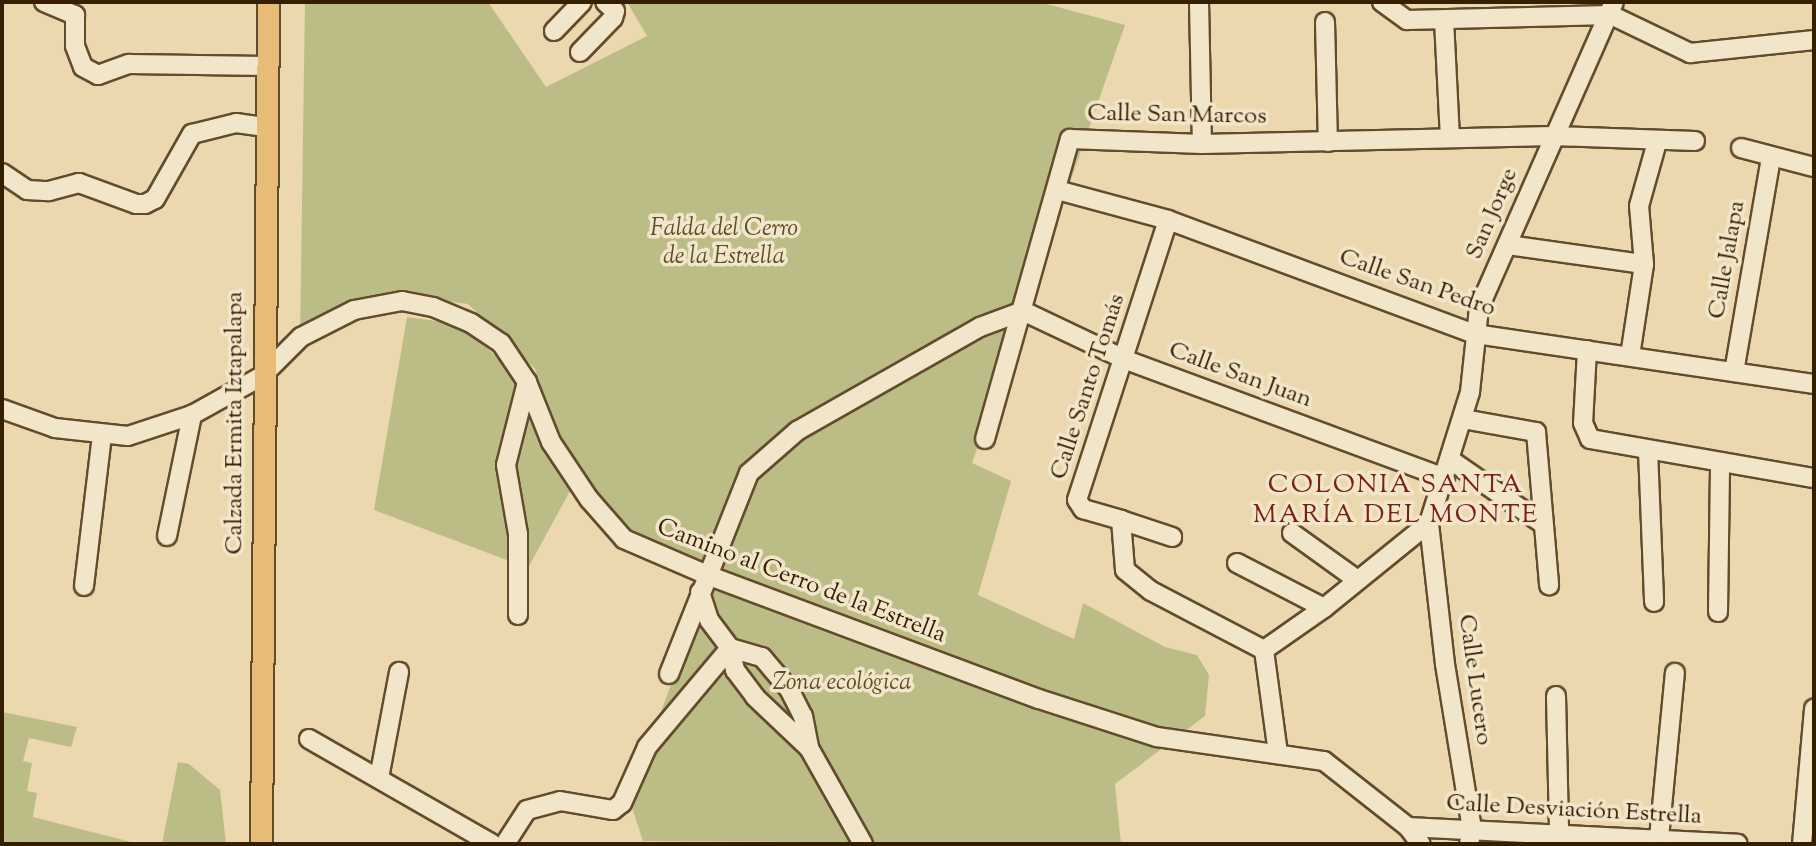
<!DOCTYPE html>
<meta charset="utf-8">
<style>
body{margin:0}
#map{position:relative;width:1816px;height:846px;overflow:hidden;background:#ebd8ae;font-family:"Sorts Mill Goudy",serif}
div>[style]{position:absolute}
.green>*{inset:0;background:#bcbd86}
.roads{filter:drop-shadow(2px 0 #634c2c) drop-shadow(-2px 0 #634c2c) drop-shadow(0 2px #634c2c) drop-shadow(0 -2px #634c2c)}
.minor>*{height:18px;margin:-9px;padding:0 9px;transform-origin:9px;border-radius:9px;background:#f2e6ca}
.major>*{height:21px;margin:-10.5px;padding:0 10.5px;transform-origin:10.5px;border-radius:10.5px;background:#e6bc77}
span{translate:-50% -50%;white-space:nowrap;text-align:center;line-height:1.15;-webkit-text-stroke:7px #f2e6ca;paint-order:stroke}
.street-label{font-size:24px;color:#361e00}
.park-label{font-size:24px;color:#5e4e28;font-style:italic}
.neighbourhood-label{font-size:26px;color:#7a1f14;letter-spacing:2px}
.frame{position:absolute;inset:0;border:4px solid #361e00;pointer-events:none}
</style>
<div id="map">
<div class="green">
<div style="clip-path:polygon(305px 2px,488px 2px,546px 87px,647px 36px,627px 2px,1039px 2px,1125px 25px,972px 463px,1011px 481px,978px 595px,1074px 639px,1083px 603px,1165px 647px,1197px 655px,1209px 675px,1205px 716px,1115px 784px,1121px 844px,643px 841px,629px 799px,712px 573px,633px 542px,558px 445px,535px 369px,468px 304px,400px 295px,300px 338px)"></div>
<div style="clip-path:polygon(407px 317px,443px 322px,476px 337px,513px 374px,570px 491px,528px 568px,374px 510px)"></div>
<div style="clip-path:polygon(2px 712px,77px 727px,71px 747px,29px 738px,23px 761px,32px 763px,27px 791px,37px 793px,33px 817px,139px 844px,2px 844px)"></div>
<div style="clip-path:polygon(178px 762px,189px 764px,220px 790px,226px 844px,162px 844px)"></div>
</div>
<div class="roads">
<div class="minor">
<div style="left:44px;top:2px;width:34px;rotate:23deg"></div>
<div style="left:75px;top:15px;width:31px;rotate:90deg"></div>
<div style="left:75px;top:46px;width:22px;rotate:69deg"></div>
<div style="left:83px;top:67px;width:17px;rotate:28deg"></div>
<div style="left:98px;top:75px;width:33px;rotate:-20deg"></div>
<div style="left:129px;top:64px;width:137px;rotate:0.8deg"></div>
<div style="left:1199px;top:2px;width:142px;rotate:88.8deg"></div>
<div style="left:1382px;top:2px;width:31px;rotate:36deg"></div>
<div style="left:1407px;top:20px;width:204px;rotate:-1.4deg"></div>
<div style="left:1611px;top:15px;width:88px;rotate:25.7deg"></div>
<div style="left:1690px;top:53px;width:125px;rotate:-6deg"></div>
<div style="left:1444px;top:20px;width:117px;rotate:87.1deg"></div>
<div style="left:1325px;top:22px;width:120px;rotate:88.6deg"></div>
<div style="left:554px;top:31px;width:40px;rotate:-46deg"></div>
<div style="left:580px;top:52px;width:47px;rotate:-45.9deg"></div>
<div style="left:613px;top:18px;width:7px;rotate:-74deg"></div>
<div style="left:615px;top:11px;width:13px;rotate:-138deg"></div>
<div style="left:1741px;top:148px;width:75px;rotate:14.6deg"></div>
<div style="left:2px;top:173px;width:30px;rotate:34deg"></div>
<div style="left:27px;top:190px;width:22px;rotate:3deg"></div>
<div style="left:49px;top:191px;width:31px;rotate:-15deg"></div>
<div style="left:79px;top:183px;width:61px;rotate:20.2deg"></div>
<div style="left:136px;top:204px;width:9px"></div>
<div style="left:145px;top:204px;width:11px;rotate:-27deg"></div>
<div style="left:155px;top:199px;width:75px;rotate:-60.4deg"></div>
<div style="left:192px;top:134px;width:45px;rotate:-14deg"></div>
<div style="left:236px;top:123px;width:28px;rotate:8deg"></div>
<div style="left:1057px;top:190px;width:115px;rotate:15.1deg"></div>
<div style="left:1168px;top:220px;width:327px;rotate:20.4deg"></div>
<div style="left:1475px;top:334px;width:343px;rotate:8.4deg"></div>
<div style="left:1168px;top:220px;width:294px;rotate:108deg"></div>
<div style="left:1077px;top:500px;width:11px;rotate:56deg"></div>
<div style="left:1083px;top:509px;width:40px;rotate:16deg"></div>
<div style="left:1121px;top:520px;width:50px;rotate:85.4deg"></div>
<div style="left:1125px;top:570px;width:33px;rotate:39deg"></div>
<div style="left:1151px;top:591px;width:127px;rotate:27.6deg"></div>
<div style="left:1264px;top:650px;width:105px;rotate:82.3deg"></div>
<div style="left:1508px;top:245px;width:137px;rotate:8deg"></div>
<div style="left:1587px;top:350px;width:73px;rotate:93.1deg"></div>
<div style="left:1583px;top:423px;width:17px;rotate:66deg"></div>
<div style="left:1590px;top:439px;width:227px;rotate:9.9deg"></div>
<div style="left:1630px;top:356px;width:93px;rotate:-81.3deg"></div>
<div style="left:1644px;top:264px;width:58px;rotate:-94.9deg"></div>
<div style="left:1639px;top:206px;width:66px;rotate:-74.3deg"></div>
<div style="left:1734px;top:372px;width:218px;rotate:-80.2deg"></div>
<div style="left:2px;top:409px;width:56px;rotate:19.7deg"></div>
<div style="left:55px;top:428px;width:73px;rotate:6.3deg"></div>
<div style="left:128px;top:436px;width:67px;rotate:-18.2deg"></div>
<div style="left:192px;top:415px;width:80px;rotate:-29.1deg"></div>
<div style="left:262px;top:376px;width:55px;rotate:-45deg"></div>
<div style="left:301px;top:337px;width:59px;rotate:-27deg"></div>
<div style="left:354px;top:310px;width:49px;rotate:-10.6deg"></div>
<div style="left:402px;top:301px;width:32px;rotate:11deg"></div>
<div style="left:433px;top:307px;width:41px;rotate:22.8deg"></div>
<div style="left:471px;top:323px;width:36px;rotate:34deg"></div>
<div style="left:501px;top:343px;width:47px;rotate:56.3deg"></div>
<div style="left:527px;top:382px;width:65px;rotate:68.2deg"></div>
<div style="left:551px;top:442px;width:69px;rotate:56.3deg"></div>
<div style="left:589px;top:499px;width:53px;rotate:48.8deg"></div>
<div style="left:624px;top:539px;width:90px;rotate:23.4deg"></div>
<div style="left:707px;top:575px;width:354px;rotate:20.5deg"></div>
<div style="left:1039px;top:699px;width:124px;rotate:17.9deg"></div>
<div style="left:1157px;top:737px;width:169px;rotate:8.2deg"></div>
<div style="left:1324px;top:761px;width:107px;rotate:38.2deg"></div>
<div style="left:1408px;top:827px;width:21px;rotate:53deg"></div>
<div style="left:1463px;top:419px;width:74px;rotate:10.1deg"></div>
<div style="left:1536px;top:432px;width:154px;rotate:85.1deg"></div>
<div style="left:985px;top:439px;width:312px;rotate:-74.2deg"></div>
<div style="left:1070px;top:139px;width:132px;rotate:2.2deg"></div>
<div style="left:1202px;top:144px;width:351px;rotate:-1.3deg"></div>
<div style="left:1553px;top:136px;width:142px;rotate:2deg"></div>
<div style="left:1648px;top:450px;width:152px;rotate:87.7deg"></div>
<div style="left:1452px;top:461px;width:111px;rotate:34.7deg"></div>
<div style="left:1121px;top:520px;width:54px;rotate:18.4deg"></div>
<div style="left:1292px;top:533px;width:79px;rotate:35.7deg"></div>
<div style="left:167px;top:536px;width:124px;rotate:-78.3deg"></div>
<div style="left:1237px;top:563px;width:98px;rotate:27.3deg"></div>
<div style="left:84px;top:586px;width:151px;rotate:-83.2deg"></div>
<div style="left:700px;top:592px;width:29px;rotate:72deg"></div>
<div style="left:709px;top:620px;width:35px;rotate:53deg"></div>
<div style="left:730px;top:648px;width:33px;rotate:16deg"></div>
<div style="left:762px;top:657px;width:42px;rotate:49.8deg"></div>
<div style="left:789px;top:689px;width:30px;rotate:63deg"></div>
<div style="left:803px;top:716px;width:33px;rotate:79deg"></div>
<div style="left:809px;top:748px;width:110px;rotate:60.6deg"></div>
<div style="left:1718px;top:612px;width:149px;rotate:-89.2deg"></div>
<div style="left:518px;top:615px;width:81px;rotate:-90deg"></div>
<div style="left:518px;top:534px;width:70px;rotate:-99.9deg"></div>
<div style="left:506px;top:465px;width:86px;rotate:-75.8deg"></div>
<div style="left:730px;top:648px;width:23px;rotate:77deg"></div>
<div style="left:735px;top:670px;width:34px;rotate:53deg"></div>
<div style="left:755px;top:697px;width:74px;rotate:43.4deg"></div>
<div style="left:1264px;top:650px;width:73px;rotate:-35deg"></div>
<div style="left:1324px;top:608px;width:135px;rotate:-39deg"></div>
<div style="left:669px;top:674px;width:216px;rotate:-68.3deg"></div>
<div style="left:749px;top:473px;width:64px;rotate:-41.2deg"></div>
<div style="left:797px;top:431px;width:210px;rotate:-29.6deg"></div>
<div style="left:980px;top:327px;width:46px;rotate:-20.4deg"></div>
<div style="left:1023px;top:311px;width:114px;rotate:25.4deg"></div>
<div style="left:1126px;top:360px;width:340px;rotate:20.3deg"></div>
<div style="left:1556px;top:696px;width:136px;rotate:88.7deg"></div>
<div style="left:309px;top:739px;width:211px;rotate:29.8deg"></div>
<div style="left:379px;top:778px;width:108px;rotate:-79.3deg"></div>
<div style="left:1408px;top:827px;width:330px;rotate:2.9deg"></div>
<div style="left:1659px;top:838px;width:166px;rotate:-84.5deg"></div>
<div style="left:505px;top:844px;width:40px;rotate:-57.1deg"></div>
<div style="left:527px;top:810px;width:34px;rotate:-15deg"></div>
<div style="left:560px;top:801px;width:54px;rotate:9.6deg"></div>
<div style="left:613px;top:810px;width:11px;rotate:-38deg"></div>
<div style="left:622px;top:803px;width:61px;rotate:-65.9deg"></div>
<div style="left:647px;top:747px;width:129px;rotate:-50deg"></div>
<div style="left:1469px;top:844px;width:15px;rotate:-79deg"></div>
<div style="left:1472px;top:829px;width:167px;rotate:-99.3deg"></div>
<div style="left:1445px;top:664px;width:142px;rotate:-96.5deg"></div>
<div style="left:1429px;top:523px;width:137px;rotate:-72.6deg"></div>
<div style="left:1470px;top:392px;width:84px;rotate:-83.9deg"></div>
<div style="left:1479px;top:308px;width:334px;rotate:-66.2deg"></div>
<div style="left:1802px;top:844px;width:136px;rotate:-84.9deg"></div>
</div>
<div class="major">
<div style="left:261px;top:844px;width:842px;rotate:-89.52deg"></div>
</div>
</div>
<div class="street-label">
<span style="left:1177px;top:116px;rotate:1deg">Calle San Marcos</span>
<span style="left:1493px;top:214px;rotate:-67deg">San Jorge</span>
<span style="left:1728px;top:260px;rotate:-80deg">Calle Jalapa</span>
<span style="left:1417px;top:284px;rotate:19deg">Calle San Pedro</span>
<span style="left:1240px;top:376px;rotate:20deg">Calle San Juan</span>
<span style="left:1089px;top:387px;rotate:-72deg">Calle Santo Tomás</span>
<span style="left:236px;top:423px;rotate:-90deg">Calzada Ermita Iztapalapa</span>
<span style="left:801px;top:582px;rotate:21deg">Camino al Cerro de la Estrella</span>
<span style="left:1474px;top:680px;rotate:82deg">Calle Lucero</span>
<span style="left:1574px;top:811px;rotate:3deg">Calle Desviación Estrella</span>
</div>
<div class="park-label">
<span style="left:724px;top:244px">Falda del Cerro<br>de la Estrella</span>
<span style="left:842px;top:684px">Zona ecológica</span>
</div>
<div class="neighbourhood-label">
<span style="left:1396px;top:501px">COLONIA SANTA<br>MARÍA DEL MONTE</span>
</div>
<div class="frame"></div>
</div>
